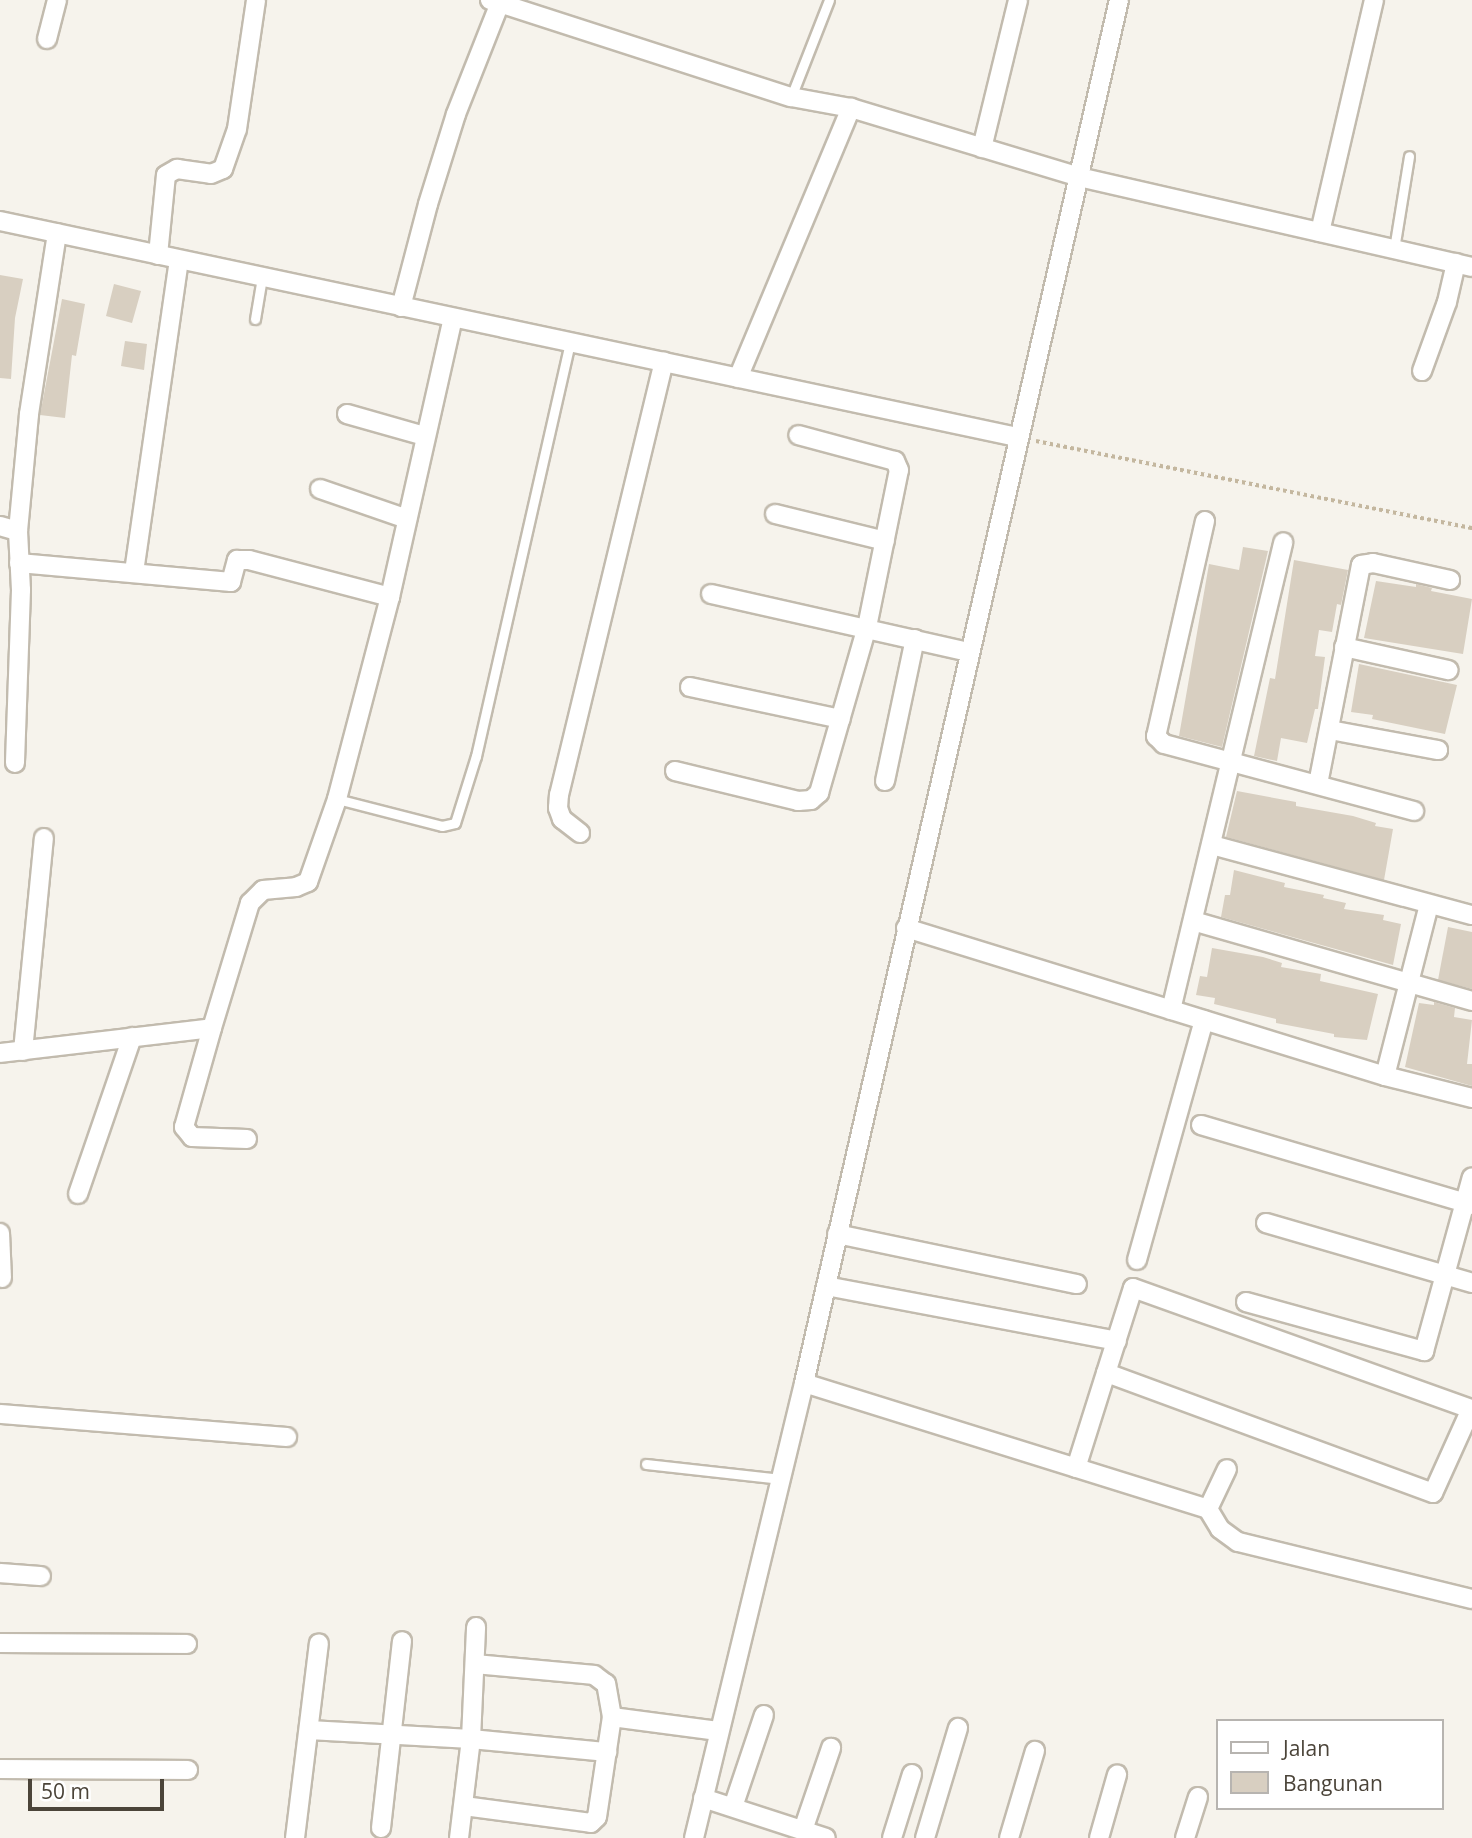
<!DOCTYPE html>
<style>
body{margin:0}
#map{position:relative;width:1472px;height:1838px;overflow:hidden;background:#f6f3ec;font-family:"Open Sans",sans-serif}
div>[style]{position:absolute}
.building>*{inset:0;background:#d8cfc1}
.path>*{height:3.5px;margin-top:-1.75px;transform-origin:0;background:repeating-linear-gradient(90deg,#c4b79f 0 3.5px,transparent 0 7px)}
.roads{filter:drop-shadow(2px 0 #c2bbae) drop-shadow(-2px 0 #c2bbae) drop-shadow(0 2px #c2bbae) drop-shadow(0 -2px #c2bbae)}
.service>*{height:9px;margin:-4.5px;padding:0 4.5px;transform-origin:4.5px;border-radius:4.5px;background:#fff}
.minor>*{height:18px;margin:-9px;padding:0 9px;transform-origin:9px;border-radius:9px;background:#fff}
span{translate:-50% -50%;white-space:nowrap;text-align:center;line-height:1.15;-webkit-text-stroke:5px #fff;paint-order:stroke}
.legend{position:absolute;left:1216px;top:1719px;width:228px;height:91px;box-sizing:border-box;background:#fff;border:2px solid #b7b4b0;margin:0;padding:9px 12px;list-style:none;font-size:21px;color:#4b4439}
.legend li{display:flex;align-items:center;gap:14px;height:35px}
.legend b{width:35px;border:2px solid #b7b4b0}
.scale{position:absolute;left:28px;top:1779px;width:136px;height:32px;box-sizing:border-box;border:4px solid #4b4439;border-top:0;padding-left:9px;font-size:21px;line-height:24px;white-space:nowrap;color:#4b4439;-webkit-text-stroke:5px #fff;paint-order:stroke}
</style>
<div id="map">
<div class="building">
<div style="clip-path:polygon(0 275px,23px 279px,15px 318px,11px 379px,0 378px)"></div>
<div style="clip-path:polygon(114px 284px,141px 291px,132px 323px,106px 316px)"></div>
<div style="clip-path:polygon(62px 299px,85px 304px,76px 356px,72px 355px,65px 418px,40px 415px)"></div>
<div style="clip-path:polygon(125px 341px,147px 344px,144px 370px,121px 366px)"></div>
<div style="clip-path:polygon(1243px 547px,1268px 551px,1222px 747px,1179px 736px,1209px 564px,1239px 570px)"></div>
<div style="clip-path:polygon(1294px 560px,1348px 570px,1341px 605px,1337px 604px,1332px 632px,1319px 630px,1315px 656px,1325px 657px,1318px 709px,1315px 709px,1307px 743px,1281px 738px,1277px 761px,1254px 756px,1270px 678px,1275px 679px)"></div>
<div style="clip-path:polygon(1376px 581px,1416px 587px,1416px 584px,1432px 588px,1431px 591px,1472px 599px,1463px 654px,1364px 638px)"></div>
<div style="clip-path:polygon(1359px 664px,1457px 685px,1445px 734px,1372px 719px,1373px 715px,1351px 712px)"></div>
<div style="clip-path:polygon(1237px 791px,1296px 802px,1296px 806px,1353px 816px,1376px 823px,1375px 826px,1393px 829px,1384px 880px,1226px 837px)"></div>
<div style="clip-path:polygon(1234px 870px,1285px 883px,1284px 887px,1324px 895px,1323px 898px,1346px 903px,1344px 909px,1384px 915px,1383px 920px,1401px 924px,1393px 965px,1221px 917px,1225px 895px,1230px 895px)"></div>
<div style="clip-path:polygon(1448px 927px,1472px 932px,1472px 989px,1438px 980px)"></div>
<div style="clip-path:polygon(1212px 948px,1263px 957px,1282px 963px,1281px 967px,1321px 974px,1320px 981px,1378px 994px,1367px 1040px,1334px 1037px,1334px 1034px,1276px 1023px,1276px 1019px,1214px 1004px,1215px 998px,1196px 995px,1200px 976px,1207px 977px)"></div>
<div style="clip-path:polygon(1434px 1002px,1455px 1008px,1454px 1017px,1472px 1020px,1467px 1064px,1472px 1064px,1472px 1086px,1405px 1067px,1419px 1003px,1434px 1005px)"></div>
</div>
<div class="path">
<div style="left:1036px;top:441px;width:445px;rotate:11.3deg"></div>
</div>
<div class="roads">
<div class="service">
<div style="left:791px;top:97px;width:104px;rotate:-68.6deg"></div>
<div style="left:1394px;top:249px;width:94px;rotate:-80.8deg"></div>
<div style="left:255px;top:319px;width:43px;rotate:-80.5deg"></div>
<div style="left:337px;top:799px;width:108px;rotate:14.4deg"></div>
<div style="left:442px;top:826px;width:13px;rotate:-13deg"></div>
<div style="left:455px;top:823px;width:70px;rotate:-72.6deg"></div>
<div style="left:476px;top:756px;width:424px;rotate:-77.2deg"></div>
<div style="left:646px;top:1464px;width:136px;rotate:6.3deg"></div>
</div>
<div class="minor">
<div style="left:490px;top:0;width:316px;rotate:17.9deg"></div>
<div style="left:791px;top:97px;width:61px;rotate:10.4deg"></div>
<div style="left:851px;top:108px;width:238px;rotate:16.8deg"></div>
<div style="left:1079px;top:177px;width:403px;rotate:12.9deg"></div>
<div style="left:47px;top:39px;width:40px;rotate:-75.6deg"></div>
<div style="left:982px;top:148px;width:152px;rotate:-76.3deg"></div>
<div style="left:0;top:221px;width:1040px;rotate:11.99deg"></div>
<div style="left:1320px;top:232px;width:238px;rotate:-76.9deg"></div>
<div style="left:158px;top:255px;width:80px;rotate:-84.3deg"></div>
<div style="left:166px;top:175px;width:13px;rotate:-29deg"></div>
<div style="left:177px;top:169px;width:34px;rotate:8deg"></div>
<div style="left:211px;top:174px;width:13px;rotate:-23deg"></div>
<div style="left:223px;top:169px;width:42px;rotate:-70.7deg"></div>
<div style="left:237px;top:129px;width:130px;rotate:-81.6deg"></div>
<div style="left:401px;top:307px;width:106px;rotate:-75.3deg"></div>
<div style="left:428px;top:204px;width:94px;rotate:-72.7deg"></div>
<div style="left:456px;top:114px;width:119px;rotate:-68.4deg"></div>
<div style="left:1422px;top:371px;width:73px;rotate:-70.1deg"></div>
<div style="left:1447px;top:302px;width:40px;rotate:-77deg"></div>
<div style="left:738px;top:378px;width:293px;rotate:-67.3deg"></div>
<div style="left:347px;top:414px;width:81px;rotate:15.8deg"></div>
<div style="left:320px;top:489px;width:92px;rotate:19deg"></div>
<div style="left:775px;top:514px;width:113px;rotate:13.8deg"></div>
<div style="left:1205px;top:521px;width:221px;rotate:102.8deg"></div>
<div style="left:1156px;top:736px;width:11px;rotate:45deg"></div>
<div style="left:1164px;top:744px;width:259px;rotate:15deg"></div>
<div style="left:0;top:526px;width:19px;rotate:16deg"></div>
<div style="left:18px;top:531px;width:59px;rotate:87.1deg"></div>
<div style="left:21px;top:590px;width:173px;rotate:92deg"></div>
<div style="left:18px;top:531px;width:118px;rotate:-84.6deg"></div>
<div style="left:29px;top:414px;width:183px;rotate:-81.2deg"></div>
<div style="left:19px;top:563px;width:213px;rotate:5.1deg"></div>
<div style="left:231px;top:582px;width:23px;rotate:-75deg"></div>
<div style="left:237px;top:560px;width:12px"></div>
<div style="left:249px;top:560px;width:146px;rotate:14.7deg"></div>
<div style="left:134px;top:572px;width:315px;rotate:-81.8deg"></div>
<div style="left:711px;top:594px;width:264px;rotate:12.7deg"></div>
<div style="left:1344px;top:647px;width:107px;rotate:12.5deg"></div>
<div style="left:690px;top:687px;width:154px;rotate:12deg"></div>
<div style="left:1330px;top:730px;width:110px;rotate:10.5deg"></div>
<div style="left:675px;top:771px;width:127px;rotate:13.7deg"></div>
<div style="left:798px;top:801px;width:13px;rotate:-4deg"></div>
<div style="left:811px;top:800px;width:11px;rotate:-41deg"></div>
<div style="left:819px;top:793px;width:173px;rotate:-73.9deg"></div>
<div style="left:867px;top:627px;width:160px;rotate:-78.5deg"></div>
<div style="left:899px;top:470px;width:10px;rotate:-114deg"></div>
<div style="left:895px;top:461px;width:100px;rotate:-165deg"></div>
<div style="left:885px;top:781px;width:145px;rotate:-78.1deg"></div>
<div style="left:1318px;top:784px;width:223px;rotate:-78.9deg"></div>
<div style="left:1361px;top:565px;width:12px;rotate:-9deg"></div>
<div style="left:1373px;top:563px;width:79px;rotate:12.4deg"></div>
<div style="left:580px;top:833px;width:23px;rotate:-142deg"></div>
<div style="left:562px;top:819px;width:12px;rotate:-110deg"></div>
<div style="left:558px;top:808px;width:13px;rotate:-86deg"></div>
<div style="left:559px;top:795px;width:446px;rotate:-76.4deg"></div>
<div style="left:1212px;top:845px;width:269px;rotate:15.1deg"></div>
<div style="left:1193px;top:921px;width:290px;rotate:16deg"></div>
<div style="left:906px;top:928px;width:501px;rotate:17.17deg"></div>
<div style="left:1385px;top:1076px;width:90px;rotate:14.2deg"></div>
<div style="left:1171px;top:1010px;width:481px;rotate:-76.5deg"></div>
<div style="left:212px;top:1028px;width:103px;rotate:105.8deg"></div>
<div style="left:184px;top:1127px;width:13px;rotate:51deg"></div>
<div style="left:192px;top:1137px;width:55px;rotate:2.1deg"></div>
<div style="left:23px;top:1051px;width:214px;rotate:-84.4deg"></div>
<div style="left:0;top:1053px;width:213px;rotate:-6.7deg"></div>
<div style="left:212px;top:1028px;width:131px;rotate:-73.1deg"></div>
<div style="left:250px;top:903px;width:18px;rotate:-45deg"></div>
<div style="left:263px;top:890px;width:33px;rotate:-5deg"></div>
<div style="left:296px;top:887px;width:13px;rotate:-23deg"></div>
<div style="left:308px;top:882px;width:88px;rotate:-70.7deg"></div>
<div style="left:337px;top:799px;width:209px;rotate:-75.3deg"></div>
<div style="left:390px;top:597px;width:286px;rotate:-77.3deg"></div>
<div style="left:1385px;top:1076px;width:177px;rotate:-75.6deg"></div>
<div style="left:1201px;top:1125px;width:283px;rotate:16.4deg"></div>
<div style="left:78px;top:1194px;width:166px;rotate:-71deg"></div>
<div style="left:1266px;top:1223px;width:215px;rotate:16.2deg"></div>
<div style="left:0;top:1233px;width:45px;rotate:87.5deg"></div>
<div style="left:837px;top:1234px;width:245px;rotate:11.8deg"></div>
<div style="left:1137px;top:1260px;width:249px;rotate:-74.4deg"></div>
<div style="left:826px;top:1286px;width:296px;rotate:10.7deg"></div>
<div style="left:1246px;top:1302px;width:185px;rotate:15.4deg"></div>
<div style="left:1424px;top:1351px;width:180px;rotate:-74.6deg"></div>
<div style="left:804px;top:1383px;width:423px;rotate:17.3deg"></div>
<div style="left:1208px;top:1509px;width:23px;rotate:59deg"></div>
<div style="left:1220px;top:1529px;width:22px;rotate:36deg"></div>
<div style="left:1238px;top:1542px;width:241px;rotate:13.7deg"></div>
<div style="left:0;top:1414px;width:288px;rotate:4.6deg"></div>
<div style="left:1076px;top:1468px;width:100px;rotate:-72.5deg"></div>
<div style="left:1106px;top:1373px;width:89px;rotate:-72.4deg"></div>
<div style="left:1133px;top:1288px;width:359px;rotate:19.7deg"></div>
<div style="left:1471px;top:1409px;width:92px;rotate:114.3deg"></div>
<div style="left:1433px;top:1493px;width:348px;rotate:-159.8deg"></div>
<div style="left:1208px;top:1509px;width:44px;rotate:-64.6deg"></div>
<div style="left:0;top:1573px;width:41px;rotate:4.2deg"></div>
<div style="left:0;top:1643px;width:187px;rotate:0.3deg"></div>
<div style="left:612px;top:1717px;width:107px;rotate:7.5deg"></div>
<div style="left:309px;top:1730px;width:162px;rotate:3.2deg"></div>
<div style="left:471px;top:1739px;width:137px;rotate:5.5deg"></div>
<div style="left:0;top:1769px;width:188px;rotate:0.3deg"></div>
<div style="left:703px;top:1798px;width:129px;rotate:18deg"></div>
<div style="left:464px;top:1806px;width:128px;rotate:7.6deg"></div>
<div style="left:591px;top:1823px;width:8px;rotate:-45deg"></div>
<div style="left:597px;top:1817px;width:101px;rotate:-81.5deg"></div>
<div style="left:612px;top:1717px;width:34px;rotate:-100deg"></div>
<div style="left:606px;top:1684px;width:15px;rotate:-143deg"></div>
<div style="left:594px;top:1675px;width:119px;rotate:-174.7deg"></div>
<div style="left:733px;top:1807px;width:97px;rotate:-71.4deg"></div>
<div style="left:381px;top:1828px;width:188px;rotate:-83.6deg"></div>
<div style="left:803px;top:1830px;width:87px;rotate:-71.1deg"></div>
<div style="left:295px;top:1838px;width:196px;rotate:-83deg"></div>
<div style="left:459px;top:1838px;width:100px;rotate:-83.1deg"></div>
<div style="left:471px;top:1739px;width:112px;rotate:-87.4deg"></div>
<div style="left:694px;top:1838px;width:468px;rotate:-76.4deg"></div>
<div style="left:804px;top:1383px;width:1418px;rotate:-77.17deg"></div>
<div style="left:892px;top:1838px;width:67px;rotate:-72.6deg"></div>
<div style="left:925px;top:1838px;width:115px;rotate:-73.3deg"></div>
<div style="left:1009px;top:1838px;width:91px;rotate:-73.4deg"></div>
<div style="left:1099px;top:1838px;width:66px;rotate:-74.1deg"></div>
<div style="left:1185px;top:1838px;width:43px;rotate:-72.4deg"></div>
</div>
</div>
<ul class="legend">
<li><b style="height:9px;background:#fff"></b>Jalan</li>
<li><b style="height:19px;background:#d8cfc1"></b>Bangunan</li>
</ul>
<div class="scale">50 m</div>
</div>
